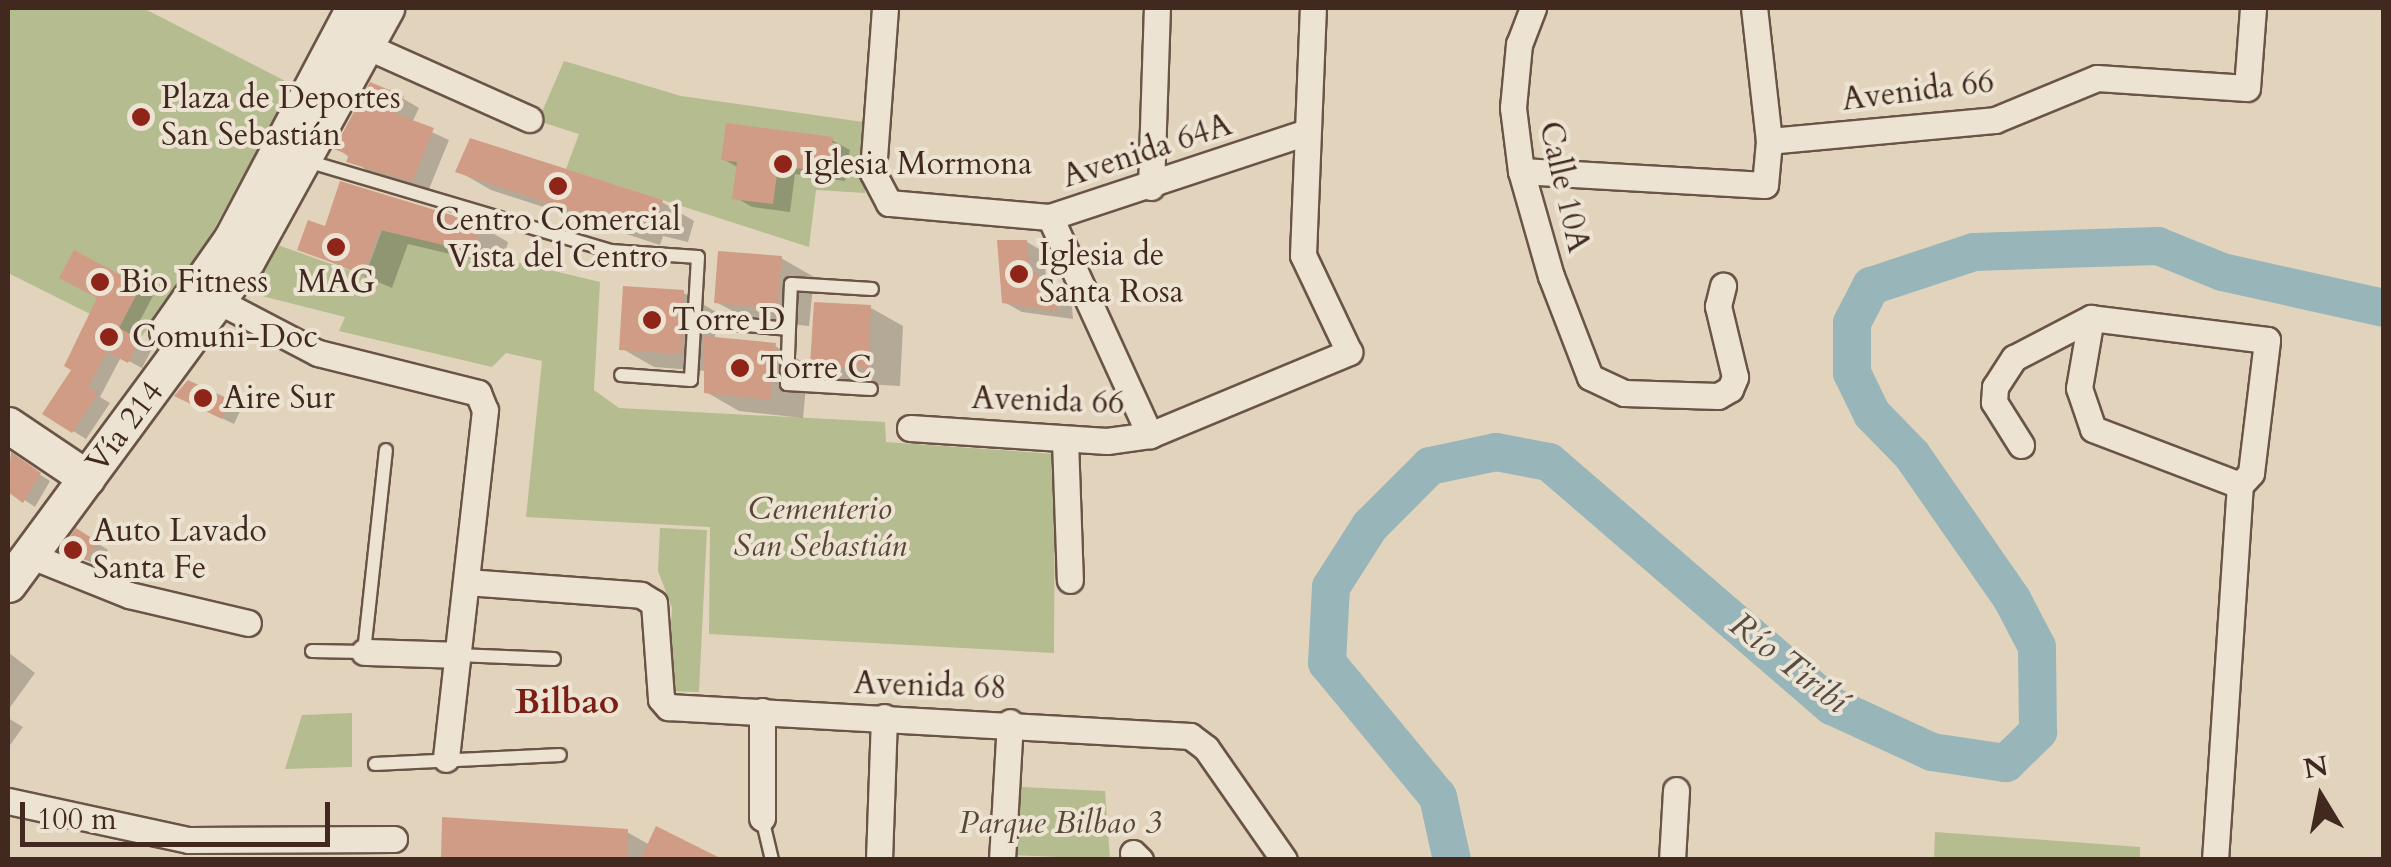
<!DOCTYPE html>
<meta charset="utf-8">
<style>
body{margin:0}
#map{position:relative;width:2391px;height:867px;overflow:hidden;background:#e2d4bc;font-family:Cardo,serif}
div>[style]{position:absolute}
.green>*{inset:0;background:#b5bc8f}
.shadow>*{inset:0;background:#0003}
.river>*{height:38px;margin:-19px;padding:0 19px;transform-origin:19px;border-radius:19px;background:#98b6ba}
.building>*{inset:0;background:#d09c85}
.roads{filter:drop-shadow(2px 0 #6a5446) drop-shadow(-2px 0 #6a5446) drop-shadow(0 2px #6a5446) drop-shadow(0 -2px #6a5446)}
.lane>*{height:12px;margin:-6px;padding:0 6px;transform-origin:6px;border-radius:6px;background:#ece3d3}
.street>*{height:25px;margin:-12.5px;padding:0 12.5px;transform-origin:12.5px;border-radius:12.5px;background:#ece3d3}
.secondary>*{height:35px;margin:-17.5px;padding:0 17.5px;transform-origin:17.5px;border-radius:17.5px;background:#ece3d3}
.dots>*{width:28px;height:28px;translate:-50% -50%;box-sizing:border-box;border:5px solid #ece3d3;border-radius:50%}
span{translate:-50% -50%;white-space:nowrap;text-align:center;line-height:1.15;-webkit-text-stroke:8px #ece3d3;paint-order:stroke}
.street-label{font-size:32px;color:#42291f}
.poi-label{font-size:32px;color:#42291f}
.left{translate:0 -50%;text-align:left}
.park-label{font-size:32px;color:#594635;font-style:italic}
.water-label{font-size:35px;color:#584c46;font-style:italic}
.neighbourhood-label{font-size:35px;color:#7a1f14;font-weight:700}
.frame{position:absolute;inset:0;border:10px solid #42291f;pointer-events:none}
.north{position:absolute;left:2271px;top:747px;width:100px;height:100px;-webkit-text-stroke:8px #ece3d3;paint-order:stroke;rotate:350deg;font-size:28px;font-weight:700;line-height:40px;text-align:center;color:#42291f}
.north::after{content:'';display:block;margin:auto;width:35px;height:45px;background:#42291f;clip-path:polygon(50% 0,100% 100%,50% 72%,0 100%)}
.scale{position:absolute;left:20px;top:802px;width:310px;height:45px;box-sizing:border-box;border:5px solid #42291f;border-top:0;padding-left:12px;font-size:30px;line-height:35px;white-space:nowrap;color:#42291f;-webkit-text-stroke:8px #ece3d3;paint-order:stroke}
</style>
<div id="map">
<div class="green">
<div style="clip-path:polygon(9px 8px,143px 8px,293px 85px,203px 249px,140px 339px,8px 273px)"></div>
<div style="clip-path:polygon(564px 61px,681px 96px,863px 122px,865px 193px,816px 190px,809px 247px,566px 169px,579px 134px,538px 121px)"></div>
<div style="clip-path:polygon(382px 230px,600px 282px,594px 390px,619px 408px,885px 422px,886px 442px,1055px 454px,1054px 653px,709px 634px,710px 527px,526px 517px,542px 361px,506px 353px,492px 367px,339px 331px,345px 317px,246px 292px,275px 244px,365px 276px)"></div>
<div style="clip-path:polygon(660px 528px,707px 530px,699px 692px,667px 691px,672px 608px,658px 571px)"></div>
<div style="clip-path:polygon(352px 713px,352px 767px,285px 769px,302px 715px)"></div>
<div style="clip-path:polygon(1021px 787px,1105px 791px,1110px 859px,1010px 855px)"></div>
<div style="clip-path:polygon(1935px 832px,2140px 847px,2140px 859px,1934px 859px)"></div>
</div>
<div class="shadow">
<div style="clip-path:polygon(402px 98px,419px 108px,412px 123px,449px 140px,429px 189px,366px 170px,337px 148px)"></div>
<div style="clip-path:polygon(832px 140px,850px 150px,845px 181px,830px 179px,835px 143px,830px 143px,825px 178px,795px 174px,790px 212px,752px 207px,735px 197px,739px 168px,723px 159px)"></div>
<div style="clip-path:polygon(458px 171px,662px 202px,694px 221px,688px 242px,663px 236px,660px 245px,491px 190px)"></div>
<div style="clip-path:polygon(480px 226px,508px 242px,501px 266px,408px 244px,392px 288px,300px 249px,327px 229px)"></div>
<div style="clip-path:polygon(1027px 242px,1044px 252px,1046px 278px,1072px 307px,1073px 319px,1022px 312px,1004px 302px)"></div>
<div style="clip-path:polygon(75px 254px,153px 296px,131px 337px,152px 349px,142px 368px,121px 357px,100px 397px,110px 403px,86px 439px,73px 431px,74px 369px,100px 298px)"></div>
<div style="clip-path:polygon(781px 258px,814px 277px,809px 326px,749px 320px,716px 302px)"></div>
<div style="clip-path:polygon(684px 293px,716px 312px,715px 340px,775px 346px,808px 365px,803px 418px,739px 411px,706px 392px,706px 371px,654px 367px,621px 348px)"></div>
<div style="clip-path:polygon(871px 308px,903px 326px,900px 386px,846px 383px,813px 364px)"></div>
<div style="clip-path:polygon(188px 383px,241px 409px,234px 424px,188px 402px)"></div>
<div style="clip-path:polygon(11px 456px,50px 481px,35px 507px,8px 489px)"></div>
<div style="clip-path:polygon(88px 537px,108px 550px,98px 565px,74px 555px)"></div>
<div style="clip-path:polygon(8px 652px,35px 673px,8px 710px)"></div>
<div style="clip-path:polygon(8px 718px,23px 727px,8px 748px)"></div>
<div style="clip-path:polygon(627px 832px,650px 845px,717px 860px,443px 860px)"></div>
</div>
<div class="river">
<div style="left:1452px;top:860px;width:65px;rotate:-102.5deg"></div>
<div style="left:1438px;top:797px;width:174px;rotate:-129.6deg"></div>
<div style="left:1327px;top:663px;width:76px;rotate:-87deg"></div>
<div style="left:1331px;top:587px;width:72px;rotate:-57.4deg"></div>
<div style="left:1370px;top:526px;width:85px;rotate:-45deg"></div>
<div style="left:1430px;top:466px;width:67px;rotate:-12deg"></div>
<div style="left:1496px;top:452px;width:54px;rotate:10.7deg"></div>
<div style="left:1549px;top:462px;width:374px;rotate:40.8deg"></div>
<div style="left:1832px;top:706px;width:110px;rotate:24.7deg"></div>
<div style="left:1932px;top:752px;width:75px;rotate:8.5deg"></div>
<div style="left:2006px;top:763px;width:45px;rotate:-44.1deg"></div>
<div style="left:2038px;top:732px;width:85px;rotate:-90.7deg"></div>
<div style="left:2037px;top:647px;width:54px;rotate:-117.5deg"></div>
<div style="left:2012px;top:599px;width:175px;rotate:-124.8deg"></div>
<div style="left:1912px;top:455px;width:57px;rotate:-134.3deg"></div>
<div style="left:1872px;top:414px;width:46px;rotate:-116deg"></div>
<div style="left:1852px;top:373px;width:50px;rotate:-90deg"></div>
<div style="left:1852px;top:323px;width:42px;rotate:-62.8deg"></div>
<div style="left:1871px;top:286px;width:108px;rotate:-18.3deg"></div>
<div style="left:1974px;top:252px;width:184px;rotate:-1.9deg"></div>
<div style="left:2158px;top:246px;width:69px;rotate:22.1deg"></div>
<div style="left:2222px;top:272px;width:166px;rotate:12.5deg"></div>
</div>
<div class="building">
<div style="clip-path:polygon(370px 82px,404px 96px,396px 114px,434px 128px,412px 182px,346px 162px,349px 155px,334px 149px)"></div>
<div style="clip-path:polygon(726px 123px,833px 137px,828px 172px,778px 166px,773px 204px,732px 199px,737px 162px,721px 160px)"></div>
<div style="clip-path:polygon(470px 138px,663px 200px,655px 225px,630px 219px,627px 229px,455px 172px)"></div>
<div style="clip-path:polygon(340px 181px,481px 224px,473px 252px,380px 230px,364px 274px,297px 250px,308px 220px,325px 226px)"></div>
<div style="clip-path:polygon(997px 240px,1027px 240px,1029px 265px,1056px 295px,1057px 311px,1002px 303px)"></div>
<div style="clip-path:polygon(74px 250px,141px 286px,119px 328px,140px 339px,128px 363px,107px 352px,88px 387px,98px 394px,72px 433px,42px 414px,71px 370px,64px 366px,97px 298px,59px 278px)"></div>
<div style="clip-path:polygon(718px 251px,782px 256px,777px 309px,714px 303px)"></div>
<div style="clip-path:polygon(623px 286px,684px 290px,682px 354px,619px 350px)"></div>
<div style="clip-path:polygon(814px 302px,871px 305px,868px 369px,810px 366px)"></div>
<div style="clip-path:polygon(704px 336px,776px 343px,770px 400px,704px 393px)"></div>
<div style="clip-path:polygon(188px 380px,231px 400px,222px 419px,174px 396px)"></div>
<div style="clip-path:polygon(11px 452px,41px 473px,23px 503px,8px 492px)"></div>
<div style="clip-path:polygon(76px 528px,98px 542px,86px 560px,60px 550px)"></div>
<div style="clip-path:polygon(442px 817px,628px 829px,627px 860px,441px 860px)"></div>
<div style="clip-path:polygon(656px 826px,724px 860px,640px 860px)"></div>
</div>
<div class="roads">
<div class="lane">
<div style="left:307px;top:161px;width:317px;rotate:16.5deg"></div>
<div style="left:611px;top:251px;width:87px;rotate:3.9deg"></div>
<div style="left:698px;top:257px;width:123px;rotate:93.3deg"></div>
<div style="left:691px;top:380px;width:70px;rotate:-175.9deg"></div>
<div style="left:695px;top:320px;width:94px;rotate:5.5deg"></div>
<div style="left:789px;top:329px;width:55px;rotate:92.1deg"></div>
<div style="left:787px;top:384px;width:84px;rotate:3.4deg"></div>
<div style="left:789px;top:329px;width:45px;rotate:-87.5deg"></div>
<div style="left:791px;top:284px;width:81px;rotate:3.5deg"></div>
<div style="left:312px;top:651px;width:52px;rotate:1.1deg"></div>
<div style="left:364px;top:652px;width:203px;rotate:-83.8deg"></div>
<div style="left:457px;top:655px;width:97px;rotate:2.4deg"></div>
<div style="left:375px;top:764px;width:185px;rotate:-2.8deg"></div>
<div style="left:762px;top:818px;width:43px;rotate:76.6deg"></div>
</div>
<div class="street">
<div style="left:885px;top:8px;width:165px;rotate:94.2deg"></div>
<div style="left:873px;top:173px;width:34px;rotate:62deg"></div>
<div style="left:889px;top:203px;width:162px;rotate:5deg"></div>
<div style="left:1050px;top:217px;width:268px;rotate:-18.3deg"></div>
<div style="left:1533px;top:8px;width:39px;rotate:111deg"></div>
<div style="left:1519px;top:44px;width:64px;rotate:95.4deg"></div>
<div style="left:1513px;top:108px;width:64px;rotate:82.8deg"></div>
<div style="left:1521px;top:171px;width:109px;rotate:74.1deg"></div>
<div style="left:1551px;top:276px;width:108px;rotate:68.9deg"></div>
<div style="left:1590px;top:377px;width:38px;rotate:25deg"></div>
<div style="left:1624px;top:393px;width:94px;rotate:1.8deg"></div>
<div style="left:1718px;top:396px;width:14px;rotate:-30deg"></div>
<div style="left:1730px;top:389px;width:13px;rotate:-67deg"></div>
<div style="left:1735px;top:377px;width:73px;rotate:-103.5deg"></div>
<div style="left:1718px;top:306px;width:21px;rotate:-76deg"></div>
<div style="left:366px;top:46px;width:179px;rotate:24.1deg"></div>
<div style="left:1769px;top:141px;width:227px;rotate:-5.3deg"></div>
<div style="left:1995px;top:120px;width:110px;rotate:-22.4deg"></div>
<div style="left:2097px;top:78px;width:150px;rotate:3.8deg"></div>
<div style="left:2247px;top:88px;width:80px;rotate:-85.7deg"></div>
<div style="left:1521px;top:171px;width:244px;rotate:3.3deg"></div>
<div style="left:1765px;top:185px;width:44px;rotate:-84.8deg"></div>
<div style="left:1769px;top:141px;width:134px;rotate:-96.4deg"></div>
<div style="left:1151px;top:187px;width:179px;rotate:-88.1deg"></div>
<div style="left:1050px;top:217px;width:240px;rotate:65.4deg"></div>
<div style="left:203px;top:293px;width:130px;rotate:27.6deg"></div>
<div style="left:318px;top:353px;width:165px;rotate:14deg"></div>
<div style="left:478px;top:393px;width:18px;rotate:68deg"></div>
<div style="left:485px;top:410px;width:351px;rotate:96.4deg"></div>
<div style="left:910px;top:428px;width:197px;rotate:3.8deg"></div>
<div style="left:1107px;top:441px;width:43px;rotate:-7.9deg"></div>
<div style="left:1150px;top:435px;width:216px;rotate:-22.6deg"></div>
<div style="left:1349px;top:352px;width:107px;rotate:-115.4deg"></div>
<div style="left:1303px;top:255px;width:247px;rotate:-87.7deg"></div>
<div style="left:1065px;top:440px;width:140px;rotate:88deg"></div>
<div style="left:2021px;top:445px;width:51px;rotate:-122.1deg"></div>
<div style="left:1994px;top:402px;width:15px;rotate:-86deg"></div>
<div style="left:1995px;top:387px;width:35px;rotate:-57deg"></div>
<div style="left:2014px;top:358px;width:87px;rotate:-27.5deg"></div>
<div style="left:29px;top:555px;width:108px;rotate:21.8deg"></div>
<div style="left:129px;top:595px;width:122px;rotate:13.2deg"></div>
<div style="left:466px;top:582px;width:175px;rotate:4.2deg"></div>
<div style="left:641px;top:595px;width:15px;rotate:32deg"></div>
<div style="left:654px;top:603px;width:96px;rotate:85.8deg"></div>
<div style="left:661px;top:699px;width:11px;rotate:49deg"></div>
<div style="left:668px;top:707px;width:523px;rotate:3.18deg"></div>
<div style="left:1190px;top:736px;width:20px;rotate:37deg"></div>
<div style="left:1206px;top:748px;width:136px;rotate:55.1deg"></div>
<div style="left:364px;top:652px;width:93px;rotate:1.8deg"></div>
<div style="left:8px;top:801px;width:185px;rotate:12.2deg"></div>
<div style="left:189px;top:840px;width:205px;rotate:-0.3deg"></div>
<div style="left:762px;top:818px;width:107px;rotate:-90deg"></div>
<div style="left:1133px;top:853px;width:10px;rotate:45deg"></div>
<div style="left:879px;top:860px;width:143px;rotate:-88deg"></div>
<div style="left:1002px;top:860px;width:138px;rotate:-86.7deg"></div>
<div style="left:1672px;top:860px;width:70px;rotate:-86.7deg"></div>
<div style="left:2215px;top:860px;width:376px;rotate:-86.2deg"></div>
<div style="left:2240px;top:485px;width:16px;rotate:-47deg"></div>
<div style="left:2251px;top:473px;width:134px;rotate:-83.1deg"></div>
<div style="left:2267px;top:340px;width:177px;rotate:-172.9deg"></div>
<div style="left:2091px;top:318px;width:71px;rotate:99.7deg"></div>
<div style="left:2079px;top:388px;width:43px;rotate:71.1deg"></div>
<div style="left:2093px;top:429px;width:157px;rotate:20.9deg"></div>
</div>
<div class="secondary">
<div style="left:167px;top:331px;width:113px;rotate:-55deg"></div>
<div style="left:232px;top:238px;width:260px;rotate:-62.1deg"></div>
<div style="left:8px;top:425px;width:95px;rotate:33.9deg"></div>
<div style="left:8px;top:584px;width:403px;rotate:-53.6deg"></div>
<div style="left:247px;top:260px;width:288px;rotate:-61.1deg"></div>
</div>
</div>
<div class="dots">
<div style="left:141px;top:117px;background:#8f2418"></div>
<div style="left:783px;top:164px;background:#8f2418"></div>
<div style="left:558px;top:186px;background:#8f2418"></div>
<div style="left:336px;top:247px;background:#8f2418"></div>
<div style="left:1019px;top:274px;background:#8f2418"></div>
<div style="left:100px;top:282px;background:#8f2418"></div>
<div style="left:652px;top:320px;background:#8f2418"></div>
<div style="left:109px;top:337px;background:#8f2418"></div>
<div style="left:740px;top:368px;background:#8f2418"></div>
<div style="left:203px;top:398px;background:#8f2418"></div>
<div style="left:73px;top:550px;background:#8f2418"></div>
</div>
<div class="street-label">
<span style="left:1918px;top:91px;rotate:-7deg">Avenida 66</span>
<span style="left:1147px;top:151px;rotate:-18deg">Avenida 64A</span>
<span style="left:1564px;top:187px;rotate:77deg">Calle 10A</span>
<span style="left:1048px;top:401px;rotate:2deg">Avenida 66</span>
<span style="left:125px;top:427px;rotate:-53deg">Vía 214</span>
<span style="left:930px;top:686px;rotate:2deg">Avenida 68</span>
</div>
<div class="poi-label">
<span class="left" style="left:161px;top:117px">Plaza de Deportes<br>San Sebastián</span>
<span class="left" style="left:803px;top:164px">Iglesia Mormona</span>
<span style="left:558px;top:239px">Centro Comercial<br>Vista del Centro</span>
<span class="left" style="left:1039px;top:274px">Iglesia de<br>Santa Rosa</span>
<span class="left" style="left:120px;top:282px">Bio Fitness</span>
<span style="left:336px;top:282px">MAG</span>
<span class="left" style="left:672px;top:320px">Torre D</span>
<span class="left" style="left:132px;top:337px">Comuni-Doc</span>
<span class="left" style="left:760px;top:368px">Torre C</span>
<span class="left" style="left:223px;top:398px">Aire Sur</span>
<span class="left" style="left:93px;top:550px">Auto Lavado<br>Santa Fe</span>
</div>
<div class="park-label">
<span style="left:820px;top:528px">Cementerio<br>San Sebastián</span>
<span style="left:1060px;top:823px">Parque Bilbao 3</span>
</div>
<div class="water-label">
<span style="left:1789px;top:663px;rotate:38deg">Río Tiribí</span>
</div>
<div class="neighbourhood-label">
<span style="left:567px;top:702px">Bilbao</span>
</div>
<div class="frame"></div>
<div class="north">N</div>
<div class="scale">100 m</div>
</div>
